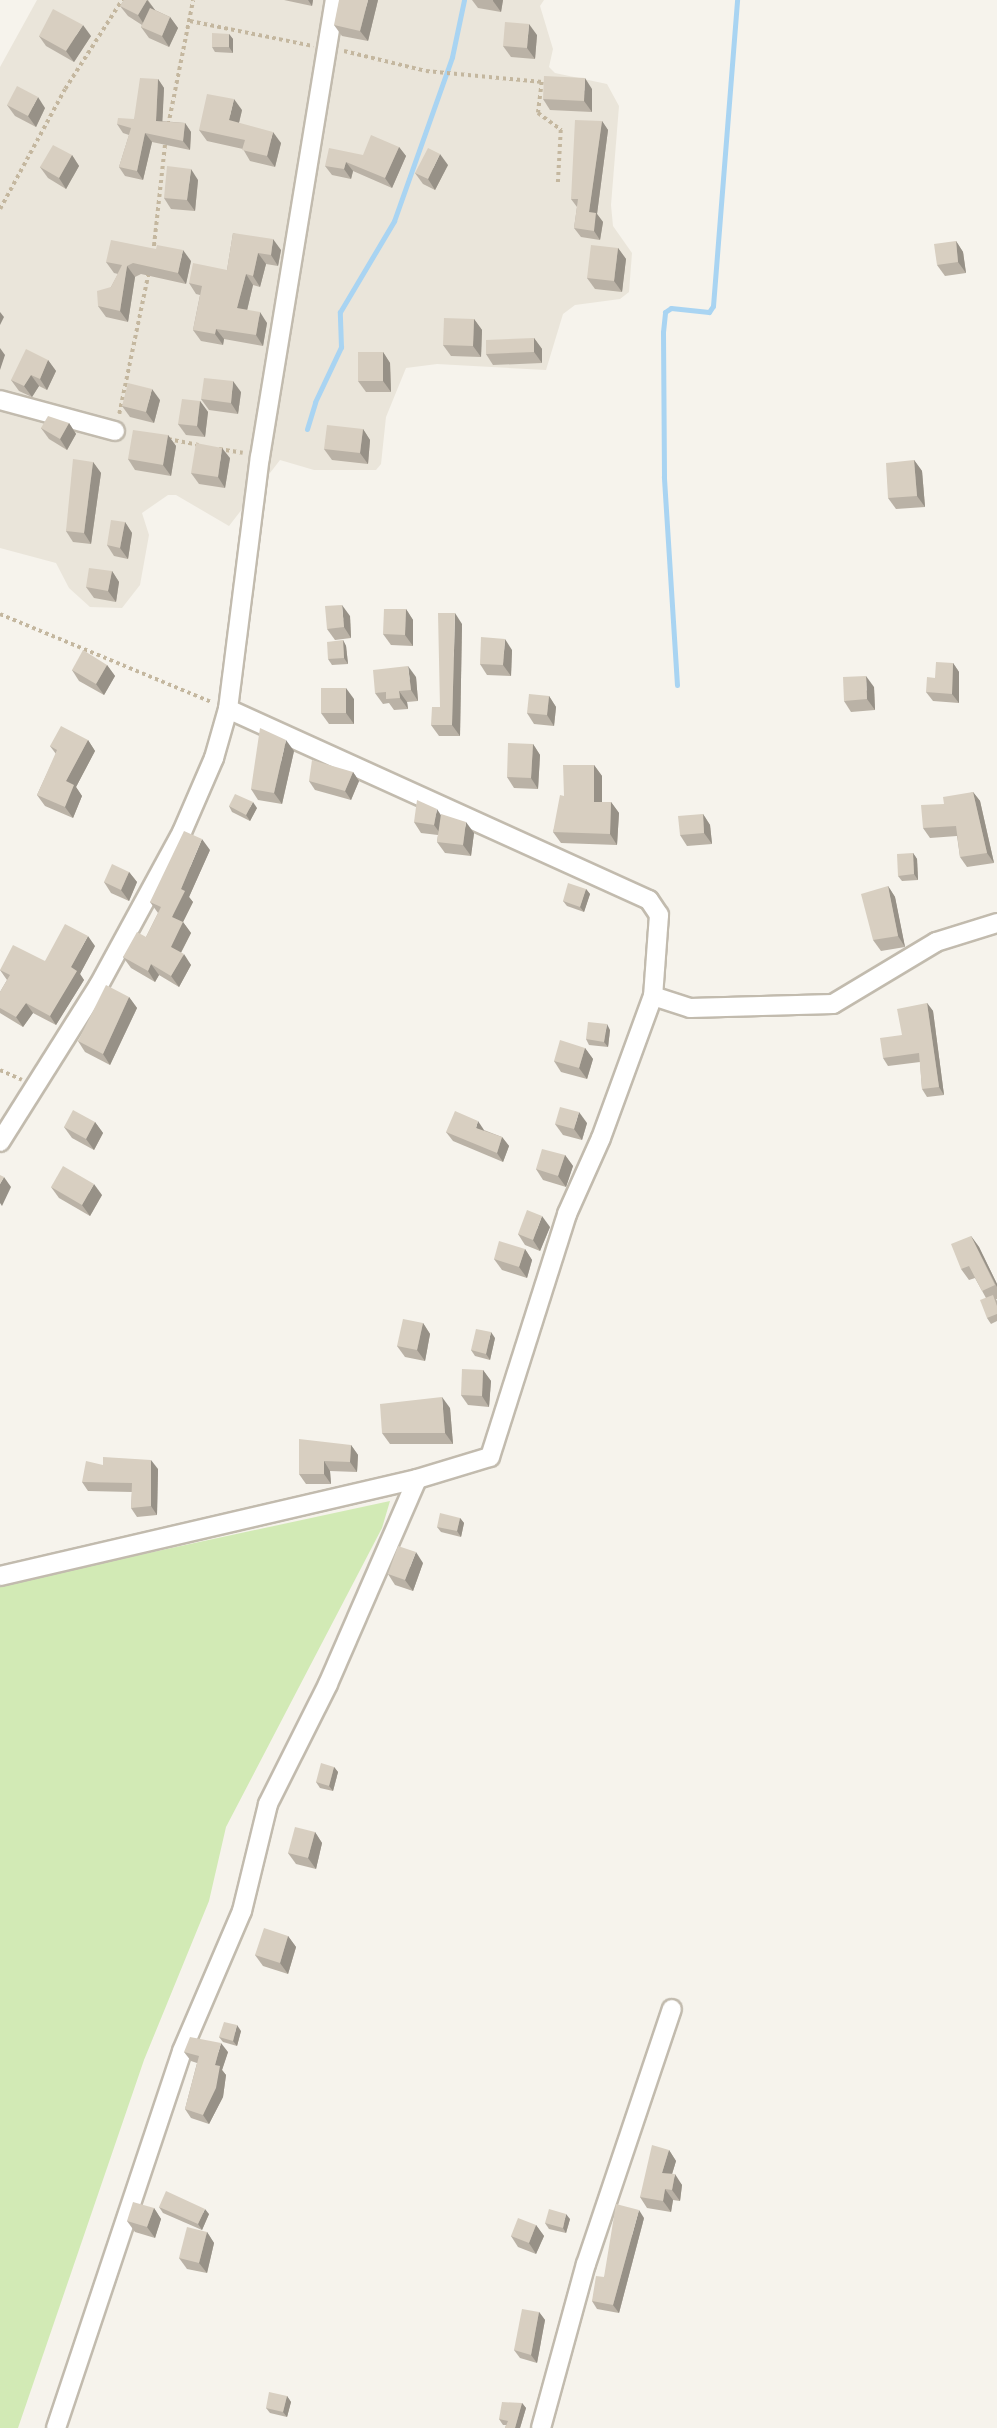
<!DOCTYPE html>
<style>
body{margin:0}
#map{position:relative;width:997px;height:2428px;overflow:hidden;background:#f6f3ec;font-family:Rubik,sans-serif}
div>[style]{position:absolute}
.residential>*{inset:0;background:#eae5da}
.green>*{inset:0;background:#d2eab5}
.stream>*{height:5px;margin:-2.5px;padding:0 2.5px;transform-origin:2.5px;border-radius:2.5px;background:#a9d4f2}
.path>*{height:3.5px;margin-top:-1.75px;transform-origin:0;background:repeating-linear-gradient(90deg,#c4b79f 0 3.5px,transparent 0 7px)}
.roads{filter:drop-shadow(2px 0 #c2bbae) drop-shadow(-2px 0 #c2bbae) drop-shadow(0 2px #c2bbae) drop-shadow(0 -2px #c2bbae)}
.street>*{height:18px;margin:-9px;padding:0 9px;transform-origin:9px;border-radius:9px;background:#fff}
.wall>*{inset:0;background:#bab2a6}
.shaded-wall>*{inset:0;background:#979187}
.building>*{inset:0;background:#d8cfc1}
span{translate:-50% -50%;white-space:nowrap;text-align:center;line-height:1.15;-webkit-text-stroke:5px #fff;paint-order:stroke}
</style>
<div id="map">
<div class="residential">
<div style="clip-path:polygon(37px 0,544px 0,540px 6px,553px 49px,549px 67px,555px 73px,607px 84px,619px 106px,611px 205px,613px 226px,632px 253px,629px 292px,620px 299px,575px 305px,563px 314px,546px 370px,437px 364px,406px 368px,386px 417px,381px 464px,376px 470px,314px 470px,280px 460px,229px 526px,176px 495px,168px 495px,142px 513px,149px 535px,140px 585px,122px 608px,90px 607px,69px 588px,56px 563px,0 548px,0 67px)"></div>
</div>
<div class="green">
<div style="clip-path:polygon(390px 1501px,382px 1528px,226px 1827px,209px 1901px,144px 2060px,18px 2428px,0 2428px,0 1585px)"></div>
</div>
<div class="stream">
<div style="left:307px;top:429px;width:28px;rotate:-73deg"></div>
<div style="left:315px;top:402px;width:61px;rotate:-64.7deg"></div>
<div style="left:341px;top:347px;width:35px;rotate:-92deg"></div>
<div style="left:340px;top:312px;width:106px;rotate:-59.3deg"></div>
<div style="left:394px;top:221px;width:174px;rotate:-70.5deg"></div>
<div style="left:452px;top:57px;width:58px;rotate:-78.1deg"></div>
<div style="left:677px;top:685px;width:209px;rotate:-93.6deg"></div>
<div style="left:664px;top:476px;width:144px;rotate:-90.4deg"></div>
<div style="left:663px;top:332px;width:20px;rotate:-84deg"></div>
<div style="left:665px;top:312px;width:7px;rotate:-34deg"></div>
<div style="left:671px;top:308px;width:38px;rotate:6deg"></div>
<div style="left:709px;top:312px;width:7px;rotate:-56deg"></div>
<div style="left:713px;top:306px;width:307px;rotate:-85.5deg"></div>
</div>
<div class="path">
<div style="left:190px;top:21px;width:126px;rotate:11.5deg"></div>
<div style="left:344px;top:51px;width:84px;rotate:13.7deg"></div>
<div style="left:426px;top:71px;width:117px;rotate:5.4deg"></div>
<div style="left:542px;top:82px;width:31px;rotate:97deg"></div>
<div style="left:538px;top:113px;width:29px;rotate:36deg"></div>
<div style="left:561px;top:130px;width:56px;rotate:93.1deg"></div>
<div style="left:168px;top:125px;width:127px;rotate:-78.7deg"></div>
<div style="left:0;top:209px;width:136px;rotate:-61.6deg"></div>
<div style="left:65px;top:89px;width:106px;rotate:-57.4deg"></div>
<div style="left:153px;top:253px;width:111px;rotate:-83.8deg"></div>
<div style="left:119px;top:414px;width:146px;rotate:-78.2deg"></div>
<div style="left:168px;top:439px;width:31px;rotate:11deg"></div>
<div style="left:219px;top:449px;width:24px;rotate:9deg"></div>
<div style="left:0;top:614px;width:229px;rotate:22.6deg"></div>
<div style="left:0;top:1070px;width:24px;rotate:24deg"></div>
</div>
<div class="roads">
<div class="street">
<div style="left:0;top:400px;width:119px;rotate:15.1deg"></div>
<div style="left:228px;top:709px;width:462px;rotate:24.4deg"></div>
<div style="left:649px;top:900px;width:18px;rotate:56deg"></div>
<div style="left:659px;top:915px;width:81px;rotate:94.2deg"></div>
<div style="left:0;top:1142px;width:186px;rotate:-57.8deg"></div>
<div style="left:99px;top:985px;width:174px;rotate:-61.5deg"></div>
<div style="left:182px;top:832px;width:81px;rotate:-66.6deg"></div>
<div style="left:214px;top:758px;width:51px;rotate:-74.1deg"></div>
<div style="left:228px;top:709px;width:254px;rotate:-82.8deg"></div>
<div style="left:260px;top:457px;width:463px;rotate:-80.7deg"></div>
<div style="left:0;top:1576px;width:428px;rotate:-13.1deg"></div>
<div style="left:417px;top:1479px;width:76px;rotate:-16.8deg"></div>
<div style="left:490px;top:1457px;width:255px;rotate:-72.4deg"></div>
<div style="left:567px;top:1214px;width:83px;rotate:-65.9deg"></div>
<div style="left:601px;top:1138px;width:151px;rotate:-69.9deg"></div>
<div style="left:653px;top:996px;width:39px;rotate:18deg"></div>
<div style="left:690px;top:1008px;width:143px;rotate:-1.6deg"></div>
<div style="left:833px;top:1004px;width:120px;rotate:-31deg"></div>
<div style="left:936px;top:942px;width:64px;rotate:-17.3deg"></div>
<div style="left:56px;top:2428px;width:397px;rotate:-71.5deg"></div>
<div style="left:182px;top:2051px;width:152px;rotate:-66.8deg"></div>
<div style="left:242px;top:1911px;width:110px;rotate:-76.3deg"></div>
<div style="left:268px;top:1804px;width:134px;rotate:-63.4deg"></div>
<div style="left:328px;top:1684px;width:223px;rotate:-66.5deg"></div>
<div style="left:541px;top:2428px;width:170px;rotate:-74.7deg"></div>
<div style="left:586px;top:2264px;width:269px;rotate:-71.4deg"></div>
</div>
</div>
<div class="wall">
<div style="clip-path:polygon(124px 0,148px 0,155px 10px,170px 17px,178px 28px,169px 47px,149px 38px,141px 27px,142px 25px,128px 16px,120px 6px)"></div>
<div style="clip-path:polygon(284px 0,313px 0,312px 6px)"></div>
<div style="clip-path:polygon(378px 0,368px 41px,342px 36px,334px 25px)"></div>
<div style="clip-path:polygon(472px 0,503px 0,501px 12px,478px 8px)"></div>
<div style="clip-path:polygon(229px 34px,233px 39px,233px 53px,215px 52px,212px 47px)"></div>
<div style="clip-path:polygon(537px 35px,535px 59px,511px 57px,503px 46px)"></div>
<div style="clip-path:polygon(39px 36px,91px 36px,74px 62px,46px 46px)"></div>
<div style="clip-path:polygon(158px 79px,164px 88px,162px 121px,185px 123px,191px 132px,190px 150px,152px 142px,143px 180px,125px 176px,119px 167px,129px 135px,123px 133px,117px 124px,134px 119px)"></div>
<div style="clip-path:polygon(592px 89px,592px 112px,550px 110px,543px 99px)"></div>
<div style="clip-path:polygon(7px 105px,45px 108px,36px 127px,15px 116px)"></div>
<div style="clip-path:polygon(242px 110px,239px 123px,281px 143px,275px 167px,250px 161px,243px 149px,207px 141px,199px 130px)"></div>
<div style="clip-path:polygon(602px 121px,608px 130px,597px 214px,603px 222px,600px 240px,581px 237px,574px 228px,577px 207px,571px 199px)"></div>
<div style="clip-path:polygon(399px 147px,406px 156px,392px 188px,353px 171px,351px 179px,332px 175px,325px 166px)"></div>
<div style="clip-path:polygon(72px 155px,79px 166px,66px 189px,48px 178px,40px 167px)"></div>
<div style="clip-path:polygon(448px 165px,435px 190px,423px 184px,415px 173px)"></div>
<div style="clip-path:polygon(198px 180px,195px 211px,171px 209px,164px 198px)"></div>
<div style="clip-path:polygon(233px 233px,281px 250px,278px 266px,266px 264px,260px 287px,253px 285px,247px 310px,267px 323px,263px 346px,224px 339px,223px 345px,201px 341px,193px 330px,200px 295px,196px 294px,189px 283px,227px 270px)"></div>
<div style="clip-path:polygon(956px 241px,963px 252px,966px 273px,945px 276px,937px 265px)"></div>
<div style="clip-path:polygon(618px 248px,626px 259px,622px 292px,595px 289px,587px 278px)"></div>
<div style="clip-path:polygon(191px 261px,186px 284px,141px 274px,135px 277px,128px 322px,106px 317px,98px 306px,111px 287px,118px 274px,114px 273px,106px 262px)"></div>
<div style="clip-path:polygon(474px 319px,482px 330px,481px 357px,451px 356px,443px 345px)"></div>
<div style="clip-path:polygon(534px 338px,542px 349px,542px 363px,493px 365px,486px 354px)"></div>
<div style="clip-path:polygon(383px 352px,390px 363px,391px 392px,366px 392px,358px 381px)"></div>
<div style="clip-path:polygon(48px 360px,56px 371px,47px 390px,39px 386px,32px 397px,19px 391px,11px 380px)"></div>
<div style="clip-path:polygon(241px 392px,238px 414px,209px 410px,201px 399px)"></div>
<div style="clip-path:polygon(160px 400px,154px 423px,130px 417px,122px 406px)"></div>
<div style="clip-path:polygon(200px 401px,208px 412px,205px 437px,186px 435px,178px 424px)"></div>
<div style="clip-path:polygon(69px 423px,76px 434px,67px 450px,49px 439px,41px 428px)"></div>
<div style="clip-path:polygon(363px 429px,370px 440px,368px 464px,332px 460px,324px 449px)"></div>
<div style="clip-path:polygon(168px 435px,176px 446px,171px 476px,135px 470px,128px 459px)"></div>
<div style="clip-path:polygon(230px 458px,225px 488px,199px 484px,191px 473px)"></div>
<div style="clip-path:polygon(914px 460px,922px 471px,925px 507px,896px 509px,888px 498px)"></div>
<div style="clip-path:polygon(93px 462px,101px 473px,91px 544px,73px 542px,66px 531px)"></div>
<div style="clip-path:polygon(125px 522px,132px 533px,128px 559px,114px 556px,107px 545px)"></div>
<div style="clip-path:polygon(112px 571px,119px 582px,116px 602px,94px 598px,86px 587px)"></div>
<div style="clip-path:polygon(406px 609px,413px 620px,413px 646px,391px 645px,383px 634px)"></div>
<div style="clip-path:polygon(350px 616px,351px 638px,335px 640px,327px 629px)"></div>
<div style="clip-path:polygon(462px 624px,460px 736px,439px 736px,431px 725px,440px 707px)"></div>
<div style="clip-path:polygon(343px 640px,346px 646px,348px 664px,332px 665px,328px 659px)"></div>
<div style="clip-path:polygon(512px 650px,511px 676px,487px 675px,480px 664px)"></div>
<div style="clip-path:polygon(953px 663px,959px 672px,959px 703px,933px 701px,926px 692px,935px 678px)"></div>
<div style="clip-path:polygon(107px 665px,115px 676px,104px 695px,79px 681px,72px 670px)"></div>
<div style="clip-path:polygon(416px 677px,418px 701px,407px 702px,408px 709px,394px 710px,389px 703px,383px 704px,375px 693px)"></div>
<div style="clip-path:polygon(874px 687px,875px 710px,851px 712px,844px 701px)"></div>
<div style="clip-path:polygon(549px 696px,556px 707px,554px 726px,534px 724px,527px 713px)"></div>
<div style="clip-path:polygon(354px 699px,354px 724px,329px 724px,321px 713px)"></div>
<div style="clip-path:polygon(88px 740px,95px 751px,76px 787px,82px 796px,73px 818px,45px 806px,37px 795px,56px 754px,50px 746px)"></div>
<div style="clip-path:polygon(533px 744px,540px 755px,538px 789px,514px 788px,507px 777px)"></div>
<div style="clip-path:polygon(294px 751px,282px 804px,258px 800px,251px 789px)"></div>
<div style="clip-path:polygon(594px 765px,602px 776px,602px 802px,611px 802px,619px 813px,617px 845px,561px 843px,553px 832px,564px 796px)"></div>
<div style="clip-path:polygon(353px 772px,359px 781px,351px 800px,315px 790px,309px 781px)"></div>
<div style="clip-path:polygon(973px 792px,980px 801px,994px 863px,967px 867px,960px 857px,957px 836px,930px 838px,923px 828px,944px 804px)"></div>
<div style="clip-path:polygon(229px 806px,257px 808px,250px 821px,232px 812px)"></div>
<div style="clip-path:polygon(703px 814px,710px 825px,712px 844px,687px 846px,680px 835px)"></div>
<div style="clip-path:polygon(441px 815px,474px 833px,471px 856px,445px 853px,437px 842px,438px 835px,421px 833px,414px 822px)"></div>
<div style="clip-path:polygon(210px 850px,189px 897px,193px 902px,183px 922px,191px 933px,181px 953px,191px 965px,179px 987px,159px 975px,155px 982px,131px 968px,123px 957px,146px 937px,158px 913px,150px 902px)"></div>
<div style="clip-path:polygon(913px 853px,917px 859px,918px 880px,902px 881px,898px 876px)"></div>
<div style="clip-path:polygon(129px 872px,137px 882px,129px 901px,111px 893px,104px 882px)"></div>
<div style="clip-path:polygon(888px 886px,895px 897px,905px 947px,881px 951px,873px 940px)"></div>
<div style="clip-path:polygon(586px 889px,590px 894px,584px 912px,567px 906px,563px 901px)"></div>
<div style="clip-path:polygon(95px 946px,80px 974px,84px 980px,56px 1025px,33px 1013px,23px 1027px,0 1013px,0 992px,7px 980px,0 970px,45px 961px)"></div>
<div style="clip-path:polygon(129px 997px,137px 1008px,110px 1065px,85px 1052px,78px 1041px)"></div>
<div style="clip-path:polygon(927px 1003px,933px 1011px,944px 1095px,927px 1097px,922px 1089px,920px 1062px,888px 1066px,883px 1058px,902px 1035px)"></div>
<div style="clip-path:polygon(610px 1030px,608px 1047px,589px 1045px,586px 1039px)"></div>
<div style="clip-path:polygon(585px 1048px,593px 1059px,587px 1079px,561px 1072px,554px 1061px)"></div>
<div style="clip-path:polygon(95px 1122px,103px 1133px,94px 1150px,72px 1138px,64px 1127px)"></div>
<div style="clip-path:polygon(587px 1123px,582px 1140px,563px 1135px,555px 1124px)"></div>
<div style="clip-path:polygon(484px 1130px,502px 1137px,509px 1146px,503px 1162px,453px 1141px,446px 1132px)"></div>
<div style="clip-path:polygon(565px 1155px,573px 1166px,566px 1187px,543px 1180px,536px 1169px)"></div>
<div style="clip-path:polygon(51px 1187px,102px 1195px,90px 1216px,59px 1198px)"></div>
<div style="clip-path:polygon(550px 1227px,540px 1251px,525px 1245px,518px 1234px)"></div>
<div style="clip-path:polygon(971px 1236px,979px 1247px,997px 1284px,997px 1299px,996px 1299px,997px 1301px,997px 1321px,991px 1324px,987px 1318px,986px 1298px,975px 1278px,969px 1280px,961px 1269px)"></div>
<div style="clip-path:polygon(525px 1249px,532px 1260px,527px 1278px,502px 1270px,494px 1259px)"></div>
<div style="clip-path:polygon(423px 1323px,430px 1334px,425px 1361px,405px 1357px,397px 1346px)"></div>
<div style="clip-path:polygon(495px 1338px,490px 1360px,475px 1356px,471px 1350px)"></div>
<div style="clip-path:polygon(483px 1370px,491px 1381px,489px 1407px,468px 1405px,461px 1395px)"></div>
<div style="clip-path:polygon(450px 1408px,453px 1444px,390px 1444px,382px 1433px)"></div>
<div style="clip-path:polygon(351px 1445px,358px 1455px,357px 1472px,330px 1471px,331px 1484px,306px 1484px,299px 1474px)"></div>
<div style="clip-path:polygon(103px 1465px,158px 1469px,157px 1515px,137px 1517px,131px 1508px,132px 1492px,88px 1491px,82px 1482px)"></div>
<div style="clip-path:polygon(460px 1518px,464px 1523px,461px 1537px,441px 1532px,437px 1527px)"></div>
<div style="clip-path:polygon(423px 1563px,413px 1591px,395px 1585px,388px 1574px)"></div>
<div style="clip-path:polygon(334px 1767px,338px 1772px,333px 1791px,320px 1788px,316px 1782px)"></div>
<div style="clip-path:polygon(315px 1832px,322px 1843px,316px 1869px,296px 1864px,288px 1853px)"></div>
<div style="clip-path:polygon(288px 1936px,296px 1947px,288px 1974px,263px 1966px,255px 1955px)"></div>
<div style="clip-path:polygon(241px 2031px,237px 2046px,223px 2042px,219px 2037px)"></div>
<div style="clip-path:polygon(184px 2052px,228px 2052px,222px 2070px,226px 2075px,223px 2097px,209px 2124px,191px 2118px,185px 2109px,197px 2063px,191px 2061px)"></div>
<div style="clip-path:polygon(669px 2150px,676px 2161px,672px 2174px,682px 2185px,680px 2201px,673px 2200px,671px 2212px,647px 2208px,640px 2197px)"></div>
<div style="clip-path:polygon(159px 2207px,209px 2214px,202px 2230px,163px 2213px)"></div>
<div style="clip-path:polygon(154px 2208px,161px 2219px,155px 2238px,135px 2232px,127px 2221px)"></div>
<div style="clip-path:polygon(644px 2218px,619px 2313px,597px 2309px,592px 2301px,604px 2277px)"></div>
<div style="clip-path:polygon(570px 2219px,566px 2233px,549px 2229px,545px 2223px)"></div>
<div style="clip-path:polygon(536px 2225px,544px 2236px,536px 2254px,518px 2247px,511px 2236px)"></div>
<div style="clip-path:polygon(207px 2232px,214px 2243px,207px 2273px,187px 2269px,179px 2258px)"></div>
<div style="clip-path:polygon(539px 2312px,545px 2320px,537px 2363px,520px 2358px,514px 2350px)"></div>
<div style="clip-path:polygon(287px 2396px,291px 2402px,287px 2417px,270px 2413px,266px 2408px)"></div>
<div style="clip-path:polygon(522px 2403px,526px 2408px,520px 2428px,505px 2428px,506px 2425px,503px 2425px,499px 2419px)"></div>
</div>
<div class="shaded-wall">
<div style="clip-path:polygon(147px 0,155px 10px,145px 26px,138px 15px)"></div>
<div style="clip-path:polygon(308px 0,313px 0,312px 6px)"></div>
<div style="clip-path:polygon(368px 0,378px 0,368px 41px,360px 31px)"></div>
<div style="clip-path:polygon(493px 0,503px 0,501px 12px,493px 1px)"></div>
<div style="clip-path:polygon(170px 17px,178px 28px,169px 47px,162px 36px)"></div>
<div style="clip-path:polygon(529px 24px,537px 35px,535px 59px,527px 48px)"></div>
<div style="clip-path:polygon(83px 25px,91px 36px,74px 62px,66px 51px)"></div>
<div style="clip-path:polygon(229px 34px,233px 39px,233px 53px,229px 47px)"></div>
<div style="clip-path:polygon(585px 78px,592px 89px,592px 112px,584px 101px)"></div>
<div style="clip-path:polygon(158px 79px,164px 88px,162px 130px,156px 121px)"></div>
<div style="clip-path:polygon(38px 97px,45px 108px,36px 127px,28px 116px)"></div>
<div style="clip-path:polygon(234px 99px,242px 110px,237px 131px,229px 120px)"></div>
<div style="clip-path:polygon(602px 121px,608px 130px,597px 214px,603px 222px,600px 240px,594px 231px,589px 212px)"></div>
<div style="clip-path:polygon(185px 123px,191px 132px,190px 150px,183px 141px)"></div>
<div style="clip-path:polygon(273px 132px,281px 143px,275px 167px,267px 156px)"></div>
<div style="clip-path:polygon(145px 133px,152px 142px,143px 180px,137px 171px)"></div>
<div style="clip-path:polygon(399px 147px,406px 156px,392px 188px,385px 178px)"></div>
<div style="clip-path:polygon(440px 154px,448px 165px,435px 190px,428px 179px)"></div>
<div style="clip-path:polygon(72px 155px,79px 166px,66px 189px,59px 178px)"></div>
<div style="clip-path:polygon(346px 162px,353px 171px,351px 179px,344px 169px)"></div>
<div style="clip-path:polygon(191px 169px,198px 180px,195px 211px,187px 200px)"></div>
<div style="clip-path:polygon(273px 239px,281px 250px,278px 266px,271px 255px)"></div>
<div style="clip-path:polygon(956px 241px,963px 252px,966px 273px,958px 262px)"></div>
<div style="clip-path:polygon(618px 248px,626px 259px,622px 292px,614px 281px)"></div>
<div style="clip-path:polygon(183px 250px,191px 261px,186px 284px,178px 273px)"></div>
<div style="clip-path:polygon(258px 253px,266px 264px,260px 287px,253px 276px)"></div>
<div style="clip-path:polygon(127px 266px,135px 277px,128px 322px,120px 311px)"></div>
<div style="clip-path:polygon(246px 274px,253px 285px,245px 319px,237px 308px)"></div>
<div style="clip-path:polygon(0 312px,4px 317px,0 325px)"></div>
<div style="clip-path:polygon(260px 312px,267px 323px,263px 346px,256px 335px)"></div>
<div style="clip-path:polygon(474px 319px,482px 330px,481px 357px,473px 346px)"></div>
<div style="clip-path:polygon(216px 329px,224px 339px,223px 345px,215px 334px)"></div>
<div style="clip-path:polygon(534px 338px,542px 349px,542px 363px,534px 352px)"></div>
<div style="clip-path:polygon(0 348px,5px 355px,0 370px)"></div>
<div style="clip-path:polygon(383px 352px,390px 363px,391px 392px,383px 381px)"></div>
<div style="clip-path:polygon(48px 360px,56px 371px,47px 390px,40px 379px)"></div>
<div style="clip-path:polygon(31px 375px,39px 386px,32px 397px,24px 386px)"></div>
<div style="clip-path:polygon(233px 381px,241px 392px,238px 414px,231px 403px)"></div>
<div style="clip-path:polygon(152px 389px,160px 400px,154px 423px,146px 412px)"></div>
<div style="clip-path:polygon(200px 401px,208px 412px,205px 437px,197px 426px)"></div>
<div style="clip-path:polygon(69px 423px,76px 434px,67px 450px,60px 439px)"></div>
<div style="clip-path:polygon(363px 429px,370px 440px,368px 464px,360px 453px)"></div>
<div style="clip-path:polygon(168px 435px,176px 446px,171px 476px,163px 465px)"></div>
<div style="clip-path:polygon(222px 448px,230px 458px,225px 488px,218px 477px)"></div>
<div style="clip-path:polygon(914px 460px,922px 471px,925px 507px,917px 496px)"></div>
<div style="clip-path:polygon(93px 462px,101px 473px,91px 544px,84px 533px)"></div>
<div style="clip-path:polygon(125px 522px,132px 533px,128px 559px,120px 548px)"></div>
<div style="clip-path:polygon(112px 571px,119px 582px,116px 602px,108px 591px)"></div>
<div style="clip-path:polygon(342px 605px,350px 616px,351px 638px,344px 627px)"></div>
<div style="clip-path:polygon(406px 609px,413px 620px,413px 646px,405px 635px)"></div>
<div style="clip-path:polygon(455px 613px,462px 624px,460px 736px,452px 725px)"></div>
<div style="clip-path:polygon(505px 639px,512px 650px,511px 676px,503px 665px)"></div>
<div style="clip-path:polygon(343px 640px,346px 646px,348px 664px,344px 658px)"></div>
<div style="clip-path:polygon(953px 663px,959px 672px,959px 703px,952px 694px)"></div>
<div style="clip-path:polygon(107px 665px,115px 676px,104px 695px,96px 684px)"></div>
<div style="clip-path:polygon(408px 666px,416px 677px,418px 701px,411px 690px)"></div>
<div style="clip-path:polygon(866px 676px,874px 687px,875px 710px,867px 699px)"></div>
<div style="clip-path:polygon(346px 688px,354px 699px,354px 724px,346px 713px)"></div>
<div style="clip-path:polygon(399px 691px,407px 702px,408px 709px,400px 698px)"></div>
<div style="clip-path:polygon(549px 696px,556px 707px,554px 726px,547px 715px)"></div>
<div style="clip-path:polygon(88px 740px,95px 751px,76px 787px,82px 796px,73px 818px,65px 807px,66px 781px)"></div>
<div style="clip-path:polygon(286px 740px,294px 751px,282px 804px,274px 793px)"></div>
<div style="clip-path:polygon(533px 744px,540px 755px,538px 789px,531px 778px)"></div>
<div style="clip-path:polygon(594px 765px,602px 776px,602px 813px,594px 802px)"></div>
<div style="clip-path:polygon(353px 772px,359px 781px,351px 800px,345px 791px)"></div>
<div style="clip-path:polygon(973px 792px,980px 801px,994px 863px,987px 853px)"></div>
<div style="clip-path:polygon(253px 802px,257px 808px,250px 821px,246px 815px)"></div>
<div style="clip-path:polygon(611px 802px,619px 813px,617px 845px,610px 834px)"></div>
<div style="clip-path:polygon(437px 809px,444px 820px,442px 836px,434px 825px)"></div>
<div style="clip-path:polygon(703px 814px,710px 825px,712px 844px,704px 833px)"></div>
<div style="clip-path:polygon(466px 822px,474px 833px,471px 856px,463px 845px)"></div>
<div style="clip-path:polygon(202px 839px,210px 850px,189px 897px,193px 902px,183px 922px,191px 933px,178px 958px,171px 947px,172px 917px,181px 889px)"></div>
<div style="clip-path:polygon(913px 853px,917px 859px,918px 880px,914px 874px)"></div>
<div style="clip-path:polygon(129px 872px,137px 882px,129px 901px,121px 890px)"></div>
<div style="clip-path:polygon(888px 886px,895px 897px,905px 947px,898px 936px)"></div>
<div style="clip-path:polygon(586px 889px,590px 894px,584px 912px,580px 907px)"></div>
<div style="clip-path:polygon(88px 936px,95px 946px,80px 974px,84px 980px,56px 1025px,50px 1016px,71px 967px)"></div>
<div style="clip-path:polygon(184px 954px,191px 965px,179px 987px,171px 976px)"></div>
<div style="clip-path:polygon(151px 964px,159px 975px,155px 982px,148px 971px)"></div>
<div style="clip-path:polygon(129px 997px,137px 1008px,110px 1065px,103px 1054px)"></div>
<div style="clip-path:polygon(26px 1003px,33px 1013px,23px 1027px,16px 1017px)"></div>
<div style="clip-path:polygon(927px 1003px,933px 1011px,944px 1095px,939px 1087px)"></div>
<div style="clip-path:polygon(607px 1024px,610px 1030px,608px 1047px,604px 1042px)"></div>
<div style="clip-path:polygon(585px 1048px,593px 1059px,587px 1079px,579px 1068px)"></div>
<div style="clip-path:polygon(579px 1112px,587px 1123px,582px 1140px,574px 1129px)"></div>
<div style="clip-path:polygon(478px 1121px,484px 1130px,482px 1137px,476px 1128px)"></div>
<div style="clip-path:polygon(95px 1122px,103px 1133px,94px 1150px,86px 1139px)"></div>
<div style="clip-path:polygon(502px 1137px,509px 1146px,503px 1162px,497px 1153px)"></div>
<div style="clip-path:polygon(565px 1155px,573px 1166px,566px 1187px,558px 1176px)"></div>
<div style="clip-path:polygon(4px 1177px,11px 1187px,2px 1206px,0 1203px,0 1184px)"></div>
<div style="clip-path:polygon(94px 1184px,102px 1195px,90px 1216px,82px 1205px)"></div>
<div style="clip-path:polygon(542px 1216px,550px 1227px,540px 1251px,533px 1240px)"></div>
<div style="clip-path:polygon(971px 1236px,979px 1247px,997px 1284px,997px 1287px)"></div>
<div style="clip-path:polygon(525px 1249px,532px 1260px,527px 1278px,519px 1267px)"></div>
<div style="clip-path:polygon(423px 1323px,430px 1334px,425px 1361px,417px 1350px)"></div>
<div style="clip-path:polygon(491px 1332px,495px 1338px,490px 1360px,486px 1354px)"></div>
<div style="clip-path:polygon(483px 1370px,491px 1381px,489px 1407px,482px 1396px)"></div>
<div style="clip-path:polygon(442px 1397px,450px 1408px,453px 1444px,445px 1433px)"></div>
<div style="clip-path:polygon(351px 1445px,358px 1455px,357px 1472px,350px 1462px)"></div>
<div style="clip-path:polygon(151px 1460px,158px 1469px,157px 1515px,151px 1506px)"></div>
<div style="clip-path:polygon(324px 1461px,330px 1471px,331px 1484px,324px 1474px)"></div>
<div style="clip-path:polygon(460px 1518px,464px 1523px,461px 1537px,457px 1531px)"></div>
<div style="clip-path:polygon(416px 1552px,423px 1563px,413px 1591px,405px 1580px)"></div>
<div style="clip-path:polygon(334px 1767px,338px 1772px,333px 1791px,329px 1786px)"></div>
<div style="clip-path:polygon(315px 1832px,322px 1843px,316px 1869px,308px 1858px)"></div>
<div style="clip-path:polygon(288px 1936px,296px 1947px,288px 1974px,280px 1963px)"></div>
<div style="clip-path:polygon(237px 2025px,241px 2031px,237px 2046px,233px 2041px)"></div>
<div style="clip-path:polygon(221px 2043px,228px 2052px,222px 2070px,226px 2075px,223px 2097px,209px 2124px,203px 2115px,215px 2065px)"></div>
<div style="clip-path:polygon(669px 2150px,676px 2161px,669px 2184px,662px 2173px)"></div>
<div style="clip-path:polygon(675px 2174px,682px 2185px,680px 2201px,672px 2190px)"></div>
<div style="clip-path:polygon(665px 2189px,673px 2200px,671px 2212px,663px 2201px)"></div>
<div style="clip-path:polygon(154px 2208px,161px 2219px,155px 2238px,147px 2227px)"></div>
<div style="clip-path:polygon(205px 2209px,209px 2214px,202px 2230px,198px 2224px)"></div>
<div style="clip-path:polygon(639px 2210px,644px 2218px,619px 2313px,613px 2305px)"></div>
<div style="clip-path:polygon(566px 2214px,570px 2219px,566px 2233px,563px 2228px)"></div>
<div style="clip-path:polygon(536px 2225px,544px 2236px,536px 2254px,529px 2243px)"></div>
<div style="clip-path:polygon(207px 2232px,214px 2243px,207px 2273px,199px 2263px)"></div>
<div style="clip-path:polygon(539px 2312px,545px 2320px,537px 2363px,531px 2355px)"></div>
<div style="clip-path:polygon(287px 2396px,291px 2402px,287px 2417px,283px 2412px)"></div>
<div style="clip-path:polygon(522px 2403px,526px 2408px,520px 2428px,515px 2428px)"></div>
</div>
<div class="building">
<div style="clip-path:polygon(124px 0,147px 0,138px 15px,120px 6px)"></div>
<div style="clip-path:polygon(339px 0,368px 0,360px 31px,334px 25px)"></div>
<div style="clip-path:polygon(150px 8px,170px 17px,162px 36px,141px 27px)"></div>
<div style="clip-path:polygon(53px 9px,83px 25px,66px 51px,39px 36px)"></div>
<div style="clip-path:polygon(505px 22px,529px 24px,527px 48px,503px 46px)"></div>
<div style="clip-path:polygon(212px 33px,229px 34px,229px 47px,212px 47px)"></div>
<div style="clip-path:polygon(544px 76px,585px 78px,584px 101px,543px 99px)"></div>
<div style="clip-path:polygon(140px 78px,158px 79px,156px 121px,185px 123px,183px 141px,145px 133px,137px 171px,119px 167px,131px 128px,117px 124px,118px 118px,134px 119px)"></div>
<div style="clip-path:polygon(17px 86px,38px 97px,28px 116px,7px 105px)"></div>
<div style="clip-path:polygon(207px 94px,234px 99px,229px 120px,273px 132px,267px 156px,242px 150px,245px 140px,199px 130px)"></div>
<div style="clip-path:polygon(575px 120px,602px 121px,589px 212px,596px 213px,594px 231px,574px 228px,578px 199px,571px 199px)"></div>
<div style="clip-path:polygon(371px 135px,399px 147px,385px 178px,346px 162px,344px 169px,325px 166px,329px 148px,363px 155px)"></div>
<div style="clip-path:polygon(53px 145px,72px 155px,59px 178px,40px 167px)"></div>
<div style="clip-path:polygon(428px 148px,440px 154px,428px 179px,415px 173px)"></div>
<div style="clip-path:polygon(167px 166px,191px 169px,187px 200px,164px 198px)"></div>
<div style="clip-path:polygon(233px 233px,273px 239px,271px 255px,258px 253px,253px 276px,246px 274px,237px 308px,260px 312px,256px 335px,216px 329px,215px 334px,193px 330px,202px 286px,189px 283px,193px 263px,227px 270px)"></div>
<div style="clip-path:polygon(111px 240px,156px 249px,157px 245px,183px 250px,178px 273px,133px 263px,127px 266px,120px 311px,98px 306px,97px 291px,111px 287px,122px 265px,106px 262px)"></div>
<div style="clip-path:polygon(956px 241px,958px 262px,937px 265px,934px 244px)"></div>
<div style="clip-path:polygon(591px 245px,618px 248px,614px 281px,587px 278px)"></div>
<div style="clip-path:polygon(444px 318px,474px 319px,473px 346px,443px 345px)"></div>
<div style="clip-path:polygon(534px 338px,534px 352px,486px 354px,486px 340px)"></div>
<div style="clip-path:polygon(26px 349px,48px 360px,40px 379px,31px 375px,24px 386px,11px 380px)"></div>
<div style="clip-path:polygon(358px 352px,383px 352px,383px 381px,358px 381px)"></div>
<div style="clip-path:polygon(204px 378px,233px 381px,231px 403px,201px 399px)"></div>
<div style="clip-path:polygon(128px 383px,152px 389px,146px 412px,122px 406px)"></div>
<div style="clip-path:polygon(182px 399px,200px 401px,197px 426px,178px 424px)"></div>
<div style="clip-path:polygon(48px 416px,69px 423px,60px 439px,41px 428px)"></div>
<div style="clip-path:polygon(327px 425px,363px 429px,360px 453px,324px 449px)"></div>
<div style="clip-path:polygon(133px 430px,168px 435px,163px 465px,128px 459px)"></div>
<div style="clip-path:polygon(196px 443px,222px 448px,218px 477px,191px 473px)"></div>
<div style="clip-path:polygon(73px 459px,93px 462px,84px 533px,66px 531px)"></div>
<div style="clip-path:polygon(914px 460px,917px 496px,888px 498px,886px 463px)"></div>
<div style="clip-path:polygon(111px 520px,125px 522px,120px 548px,107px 545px)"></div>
<div style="clip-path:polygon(89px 568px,112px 571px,108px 591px,86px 587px)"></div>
<div style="clip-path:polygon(342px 605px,344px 627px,327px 629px,325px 606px)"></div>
<div style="clip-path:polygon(384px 609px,406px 609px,405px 635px,383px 634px)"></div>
<div style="clip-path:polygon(438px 613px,455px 613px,452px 725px,431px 725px,432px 707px,440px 707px)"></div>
<div style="clip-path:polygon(481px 637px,505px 639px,503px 665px,480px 664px)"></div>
<div style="clip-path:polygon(343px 640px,344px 658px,328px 659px,327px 642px)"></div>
<div style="clip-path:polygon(83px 650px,107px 665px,96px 684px,72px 670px)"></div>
<div style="clip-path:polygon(936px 662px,953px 663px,952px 694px,926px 692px,927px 677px,935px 678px)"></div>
<div style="clip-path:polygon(408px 666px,411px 690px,399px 691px,400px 698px,386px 699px,386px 692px,375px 693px,373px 670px)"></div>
<div style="clip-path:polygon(866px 676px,867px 699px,844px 701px,843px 677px)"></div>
<div style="clip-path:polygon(321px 688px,346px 688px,346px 713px,321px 713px)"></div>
<div style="clip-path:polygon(529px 694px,549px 696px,547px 715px,527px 713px)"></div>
<div style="clip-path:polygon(61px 726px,88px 740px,66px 781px,74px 785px,65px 807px,37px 795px,57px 750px,50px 746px)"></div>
<div style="clip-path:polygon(260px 728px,286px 740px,274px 793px,251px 789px)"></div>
<div style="clip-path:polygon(508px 743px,533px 744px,531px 778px,507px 777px)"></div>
<div style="clip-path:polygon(312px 760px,353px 772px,345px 791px,309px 781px)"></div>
<div style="clip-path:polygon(563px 765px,594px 765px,594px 802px,611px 802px,610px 834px,553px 832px,560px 795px,564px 796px)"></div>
<div style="clip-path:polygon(973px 792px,987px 853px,960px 857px,956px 826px,923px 828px,921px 805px,944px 804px,943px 797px)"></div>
<div style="clip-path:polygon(235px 794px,253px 802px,246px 815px,229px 806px)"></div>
<div style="clip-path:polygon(417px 800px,437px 809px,434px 825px,414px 822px)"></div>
<div style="clip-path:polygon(441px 814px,466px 822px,463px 845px,437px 842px)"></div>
<div style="clip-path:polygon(703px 814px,704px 833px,680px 835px,678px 816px)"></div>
<div style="clip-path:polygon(184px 831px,202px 839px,181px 889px,185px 891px,172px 917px,183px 922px,171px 947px,184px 954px,171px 976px,151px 964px,148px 971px,123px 957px,137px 932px,146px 937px,161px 907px,150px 902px)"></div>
<div style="clip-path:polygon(913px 853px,914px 874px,898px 876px,897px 854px)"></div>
<div style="clip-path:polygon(112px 864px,129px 872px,121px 890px,104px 882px)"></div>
<div style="clip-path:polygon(568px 883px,586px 889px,580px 907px,563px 901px)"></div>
<div style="clip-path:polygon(888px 886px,898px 936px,873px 940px,861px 894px)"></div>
<div style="clip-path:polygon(65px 924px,88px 936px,71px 967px,77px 971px,50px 1016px,26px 1003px,16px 1017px,0 1008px,0 992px,10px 975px,0 970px,13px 945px,45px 961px)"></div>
<div style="clip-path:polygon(106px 985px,129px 997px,103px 1054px,78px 1041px)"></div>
<div style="clip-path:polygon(927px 1003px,939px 1087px,922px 1089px,919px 1053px,883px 1058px,880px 1038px,902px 1035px,897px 1009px)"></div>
<div style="clip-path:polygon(588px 1022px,607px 1024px,604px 1042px,586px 1039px)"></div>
<div style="clip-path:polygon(560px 1040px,585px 1048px,579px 1068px,554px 1061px)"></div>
<div style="clip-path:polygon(560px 1107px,579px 1112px,574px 1129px,555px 1124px)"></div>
<div style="clip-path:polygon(73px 1110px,95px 1122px,86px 1139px,64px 1127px)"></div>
<div style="clip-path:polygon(455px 1111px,478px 1121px,476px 1128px,502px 1137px,497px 1153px,446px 1132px)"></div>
<div style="clip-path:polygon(542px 1149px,565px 1155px,558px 1176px,536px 1169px)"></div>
<div style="clip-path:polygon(63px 1166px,94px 1184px,82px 1205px,51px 1187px)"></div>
<div style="clip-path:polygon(0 1175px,4px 1177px,0 1184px)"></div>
<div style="clip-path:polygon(527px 1210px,542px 1216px,533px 1240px,518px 1234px)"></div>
<div style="clip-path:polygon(971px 1236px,995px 1285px,982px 1291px,969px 1266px,961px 1269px,951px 1244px)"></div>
<div style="clip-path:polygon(499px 1241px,525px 1249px,519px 1267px,494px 1259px)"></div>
<div style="clip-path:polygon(993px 1295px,997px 1306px,997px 1314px,987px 1318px,980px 1300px)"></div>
<div style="clip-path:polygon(403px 1319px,423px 1323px,417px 1350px,397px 1346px)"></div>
<div style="clip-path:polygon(476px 1329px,491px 1332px,486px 1354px,471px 1350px)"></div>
<div style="clip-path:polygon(462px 1369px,483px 1370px,482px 1396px,461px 1395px)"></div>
<div style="clip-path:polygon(442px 1397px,445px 1433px,382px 1433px,380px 1404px)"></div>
<div style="clip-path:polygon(299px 1439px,351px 1445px,350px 1462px,324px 1461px,324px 1474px,299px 1474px)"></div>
<div style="clip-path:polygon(103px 1457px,151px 1460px,151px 1506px,131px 1508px,132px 1483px,82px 1482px,86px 1461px,103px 1465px)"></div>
<div style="clip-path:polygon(440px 1513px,460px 1518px,457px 1531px,437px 1527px)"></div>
<div style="clip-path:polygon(398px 1546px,416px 1552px,405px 1580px,388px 1574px)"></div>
<div style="clip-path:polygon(321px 1763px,334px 1767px,329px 1786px,316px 1782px)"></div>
<div style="clip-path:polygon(295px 1827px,315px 1832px,308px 1858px,288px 1853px)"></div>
<div style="clip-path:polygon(264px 1928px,288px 1936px,280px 1963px,255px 1955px)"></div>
<div style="clip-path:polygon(224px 2022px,237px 2025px,233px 2041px,219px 2037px)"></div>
<div style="clip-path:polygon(190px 2037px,221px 2043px,215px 2065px,220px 2066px,216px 2088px,203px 2115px,185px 2109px,199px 2056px,184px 2052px)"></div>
<div style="clip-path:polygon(652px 2145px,669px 2150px,662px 2173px,675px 2174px,672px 2190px,665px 2189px,663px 2201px,640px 2197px)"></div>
<div style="clip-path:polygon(166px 2191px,205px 2209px,198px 2224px,159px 2207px)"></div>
<div style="clip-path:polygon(133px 2202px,154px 2208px,147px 2227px,127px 2221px)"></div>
<div style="clip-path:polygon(616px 2204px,639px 2210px,613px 2305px,592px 2301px,596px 2276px,604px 2277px)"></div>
<div style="clip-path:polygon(549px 2209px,566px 2214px,563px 2228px,545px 2223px)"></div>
<div style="clip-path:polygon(518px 2218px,536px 2225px,529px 2243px,511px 2236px)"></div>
<div style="clip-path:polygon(187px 2227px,207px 2232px,199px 2263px,179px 2258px)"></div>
<div style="clip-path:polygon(522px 2309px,539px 2312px,531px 2355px,514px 2350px)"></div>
<div style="clip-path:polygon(269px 2392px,287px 2396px,283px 2412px,266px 2408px)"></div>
<div style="clip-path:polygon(502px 2402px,522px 2403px,515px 2428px,505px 2428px,508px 2421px,499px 2419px)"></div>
</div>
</div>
